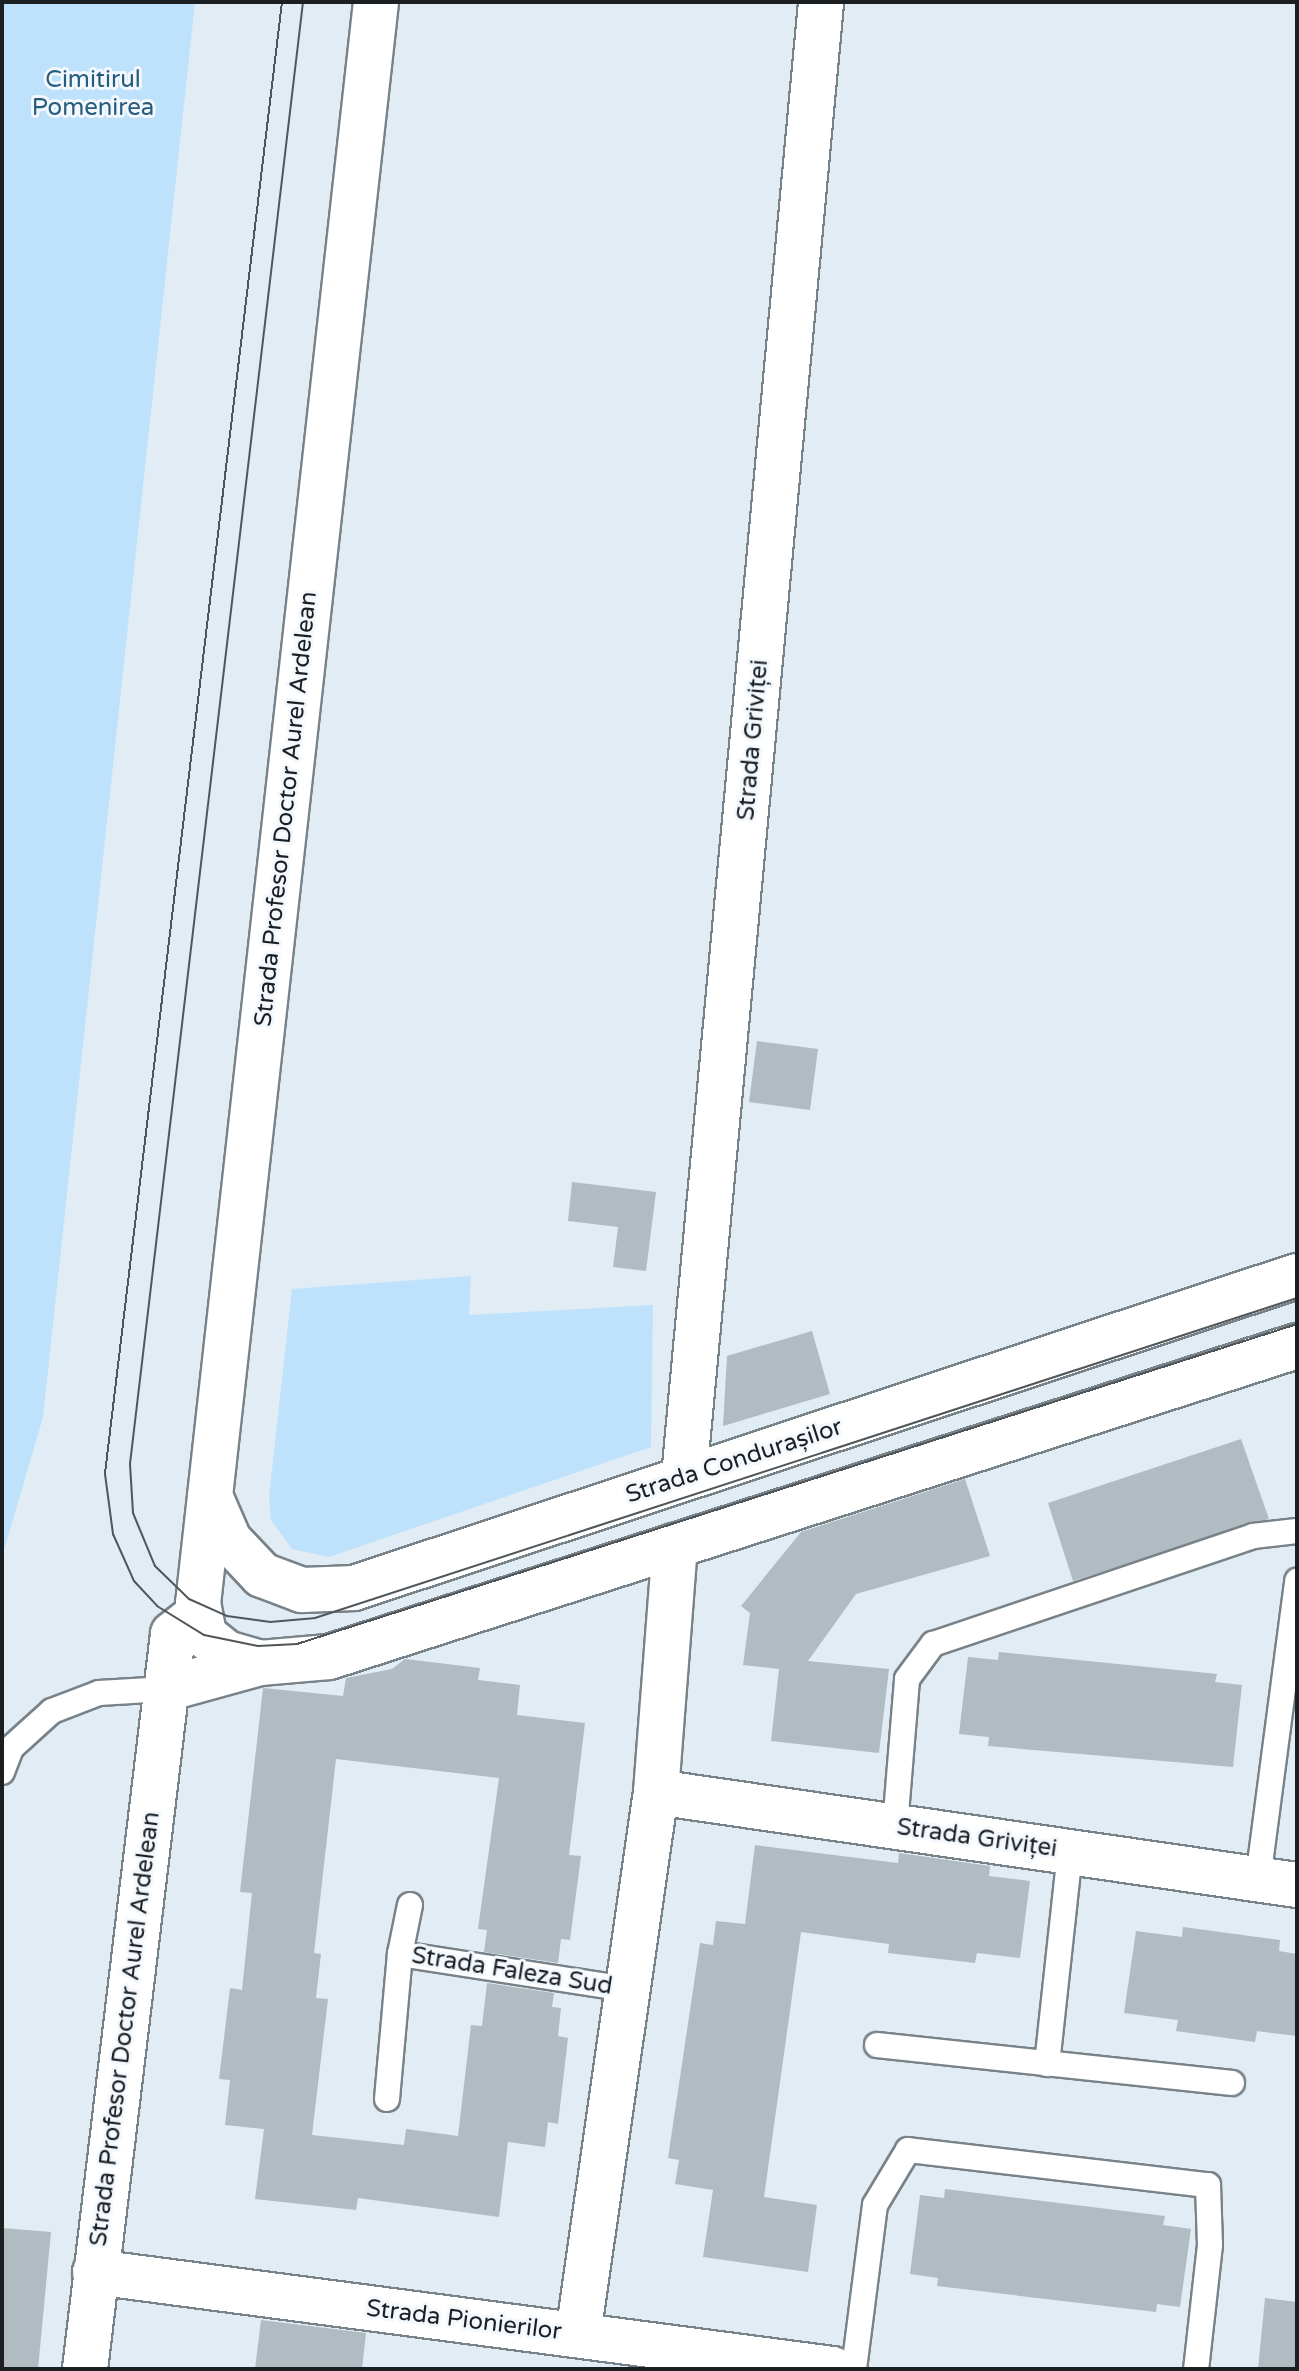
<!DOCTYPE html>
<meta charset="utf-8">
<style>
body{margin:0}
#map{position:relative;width:1299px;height:2371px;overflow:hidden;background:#e1ecf4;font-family:"Varela Round",sans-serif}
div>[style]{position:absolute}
.green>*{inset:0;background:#bee2fb}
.building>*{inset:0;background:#b0bbc2}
.roads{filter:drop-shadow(2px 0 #788289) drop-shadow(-2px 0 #788289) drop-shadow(0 2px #788289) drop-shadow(0 -2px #788289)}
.service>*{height:24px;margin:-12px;padding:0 12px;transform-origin:12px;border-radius:12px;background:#fff}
.minor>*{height:44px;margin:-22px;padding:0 22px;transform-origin:22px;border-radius:22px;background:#fff}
.secondary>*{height:44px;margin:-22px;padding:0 22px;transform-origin:22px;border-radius:22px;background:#fff}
.tram>*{height:2px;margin:-1px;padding:0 1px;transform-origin:1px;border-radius:1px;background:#50565a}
span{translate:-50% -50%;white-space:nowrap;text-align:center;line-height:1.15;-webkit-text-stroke:6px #f2f8fd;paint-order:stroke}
.park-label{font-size:24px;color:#255c7e}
.street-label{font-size:24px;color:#1b1f22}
.frame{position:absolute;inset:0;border:4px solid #1b1f22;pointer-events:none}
</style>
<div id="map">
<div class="green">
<div style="clip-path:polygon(2px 2px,195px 2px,43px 1417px,2px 1557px)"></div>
<div style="clip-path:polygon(471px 1276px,469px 1315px,653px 1305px,651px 1447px,329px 1557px,292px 1549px,271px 1520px,269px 1497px,292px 1289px)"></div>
</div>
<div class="building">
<div style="clip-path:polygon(757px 1041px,818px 1049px,810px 1110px,749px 1102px)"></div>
<div style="clip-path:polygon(572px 1182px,656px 1192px,646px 1271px,613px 1267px,618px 1227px,568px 1221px)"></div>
<div style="clip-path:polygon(812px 1331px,830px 1394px,723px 1426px,727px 1356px)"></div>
<div style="clip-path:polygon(1241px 1439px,1269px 1519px,1073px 1581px,1048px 1503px)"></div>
<div style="clip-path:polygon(965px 1479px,990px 1556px,856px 1594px,808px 1661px,889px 1669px,879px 1753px,771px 1741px,779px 1669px,743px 1665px,750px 1613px,741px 1606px,801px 1532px)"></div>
<div style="clip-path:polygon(999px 1652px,1217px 1674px,1215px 1682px,1242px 1685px,1233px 1767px,988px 1746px,989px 1737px,959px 1734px,968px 1657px,998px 1660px)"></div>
<div style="clip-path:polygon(405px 1659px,480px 1668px,478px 1680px,520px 1685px,517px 1715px,585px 1723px,569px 1855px,581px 1856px,570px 1940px,561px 1939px,558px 1963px,484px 1952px,487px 1930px,478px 1929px,499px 1778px,336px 1759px,314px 1953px,321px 1954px,316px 1998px,328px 1999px,312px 2135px,404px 2145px,406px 2129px,458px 2136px,471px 2025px,482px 2026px,487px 1983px,554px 1993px,552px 2007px,561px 2008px,558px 2036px,568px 2038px,558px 2124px,548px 2122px,545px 2147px,508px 2142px,499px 2217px,358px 2198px,356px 2210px,255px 2199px,264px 2129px,225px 2125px,230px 2080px,219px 2079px,230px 1988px,242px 1990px,252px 1893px,240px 1892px,263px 1688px,343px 1696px,346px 1678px,392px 1669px)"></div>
<div style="clip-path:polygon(755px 1845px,898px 1863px,899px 1853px,990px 1866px,989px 1876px,1030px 1881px,1020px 1958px,977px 1953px,975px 1963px,888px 1953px,889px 1944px,801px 1932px,764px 2197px,817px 2205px,808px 2272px,703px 2257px,713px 2190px,675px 2184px,679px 2160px,668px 2158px,700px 1943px,713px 1945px,716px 1921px,745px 1924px)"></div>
<div style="clip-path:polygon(1183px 1927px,1280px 1940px,1279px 1951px,1297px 1954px,1297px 2036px,1257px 2031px,1255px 2042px,1176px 2031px,1178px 2020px,1124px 2013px,1136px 1931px,1182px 1937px)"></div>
<div style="clip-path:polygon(945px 2189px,1165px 2216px,1163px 2225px,1191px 2229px,1180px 2307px,1157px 2304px,1156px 2312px,937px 2286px,938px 2278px,910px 2274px,920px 2195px,944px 2198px)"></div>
<div style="clip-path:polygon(2px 2228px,51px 2232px,38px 2369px,2px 2369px)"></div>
<div style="clip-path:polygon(1265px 2298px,1297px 2302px,1297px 2369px,1258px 2369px)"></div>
<div style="clip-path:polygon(261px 2320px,366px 2333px,362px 2369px,255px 2369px)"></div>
</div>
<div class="roads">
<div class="service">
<div style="left:2px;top:1772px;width:26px;rotate:-69deg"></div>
<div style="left:11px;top:1748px;width:55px;rotate:-42.1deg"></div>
<div style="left:52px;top:1711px;width:50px;rotate:-21deg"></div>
<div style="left:99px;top:1693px;width:67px;rotate:-3.4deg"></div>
<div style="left:895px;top:1826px;width:147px;rotate:-85.3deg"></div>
<div style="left:907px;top:1679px;width:44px;rotate:-53.4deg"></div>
<div style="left:933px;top:1644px;width:338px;rotate:-18.6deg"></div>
<div style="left:1253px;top:1536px;width:44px;rotate:-6.5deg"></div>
<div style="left:1258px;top:1879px;width:301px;rotate:-82.5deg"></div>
<div style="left:400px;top:1954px;width:50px;rotate:-78.5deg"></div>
<div style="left:877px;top:2045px;width:357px;rotate:6.1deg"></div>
<div style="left:1047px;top:2064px;width:213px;rotate:-83.8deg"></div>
<div style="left:387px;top:2099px;width:146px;rotate:-84.9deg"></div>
<div style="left:400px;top:1954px;width:228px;rotate:8.8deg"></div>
<div style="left:854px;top:2369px;width:165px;rotate:-82.7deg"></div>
<div style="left:875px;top:2205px;width:64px;rotate:-59deg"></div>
<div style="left:908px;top:2150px;width:302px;rotate:6.7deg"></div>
<div style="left:1208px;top:2185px;width:60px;rotate:88.1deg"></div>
<div style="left:1210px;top:2245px;width:125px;rotate:96.4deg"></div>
</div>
<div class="minor">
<div style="left:684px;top:1477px;width:1481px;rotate:-84.69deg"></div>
<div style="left:166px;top:1689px;width:98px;rotate:-15.5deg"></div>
<div style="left:656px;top:1792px;width:648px;rotate:8.26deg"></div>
<div style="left:95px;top:2272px;width:744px;rotate:7.49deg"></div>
<div style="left:578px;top:2335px;width:549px;rotate:-81.83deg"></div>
<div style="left:656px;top:1792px;width:247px;rotate:-85.6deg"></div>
<div style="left:85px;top:2369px;width:740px;rotate:-83.17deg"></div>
<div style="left:173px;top:1634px;width:31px;rotate:-38deg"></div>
</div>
<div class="secondary">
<div style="left:376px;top:2px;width:1611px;rotate:96.34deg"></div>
<div style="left:198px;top:1603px;width:33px;rotate:79deg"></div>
<div style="left:204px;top:1635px;width:28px;rotate:39deg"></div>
<div style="left:226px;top:1653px;width:35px;rotate:16deg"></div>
<div style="left:260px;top:1663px;width:69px;rotate:-5deg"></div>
<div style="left:329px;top:1657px;width:1017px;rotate:-17.81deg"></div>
<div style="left:210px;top:1496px;width:48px;rotate:66.6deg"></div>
<div style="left:229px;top:1540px;width:48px;rotate:46.7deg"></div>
<div style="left:262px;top:1575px;width:43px;rotate:20.6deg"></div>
<div style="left:302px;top:1590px;width:52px;rotate:-2.2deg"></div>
<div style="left:354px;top:1588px;width:993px;rotate:-18.31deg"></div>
</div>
</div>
<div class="tram">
<div style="left:282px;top:2px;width:1483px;rotate:96.86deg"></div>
<div style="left:105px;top:1474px;width:61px;rotate:82.4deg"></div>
<div style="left:113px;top:1534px;width:51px;rotate:65.9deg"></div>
<div style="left:134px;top:1581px;width:34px;rotate:47deg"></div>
<div style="left:157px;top:1606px;width:55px;rotate:31.7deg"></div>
<div style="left:204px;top:1635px;width:55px;rotate:11.5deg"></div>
<div style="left:258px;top:1646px;width:39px;rotate:-3deg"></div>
<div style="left:297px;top:1644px;width:1050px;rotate:-17.74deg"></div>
<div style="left:303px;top:2px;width:1472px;rotate:96.75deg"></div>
<div style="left:130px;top:1464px;width:49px;rotate:86.5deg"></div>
<div style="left:133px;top:1513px;width:57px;rotate:67.5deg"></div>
<div style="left:155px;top:1566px;width:47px;rotate:44.1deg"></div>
<div style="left:189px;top:1599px;width:42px;rotate:24.1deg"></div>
<div style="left:227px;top:1616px;width:44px;rotate:7.8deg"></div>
<div style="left:271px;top:1622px;width:44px;rotate:-5.2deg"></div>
<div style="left:315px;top:1618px;width:1033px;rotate:-18.05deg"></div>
</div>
<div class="park-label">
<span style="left:93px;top:94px">Cimitirul<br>Pomenirea</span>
</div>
<div class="street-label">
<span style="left:753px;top:740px;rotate:-85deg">Strada Griviței</span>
<span style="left:286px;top:809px;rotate:-84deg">Strada Profesor Doctor Aurel Ardelean</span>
<span style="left:734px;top:1461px;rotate:-18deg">Strada Condurașilor</span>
<span style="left:977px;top:1838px;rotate:8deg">Strada Griviței</span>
<span style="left:512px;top:1971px;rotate:9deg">Strada Faleza Sud</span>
<span style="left:125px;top:2029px;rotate:-83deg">Strada Profesor Doctor Aurel Ardelean</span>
<span style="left:464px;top:2320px;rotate:7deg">Strada Pionierilor</span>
</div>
<div class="frame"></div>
</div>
